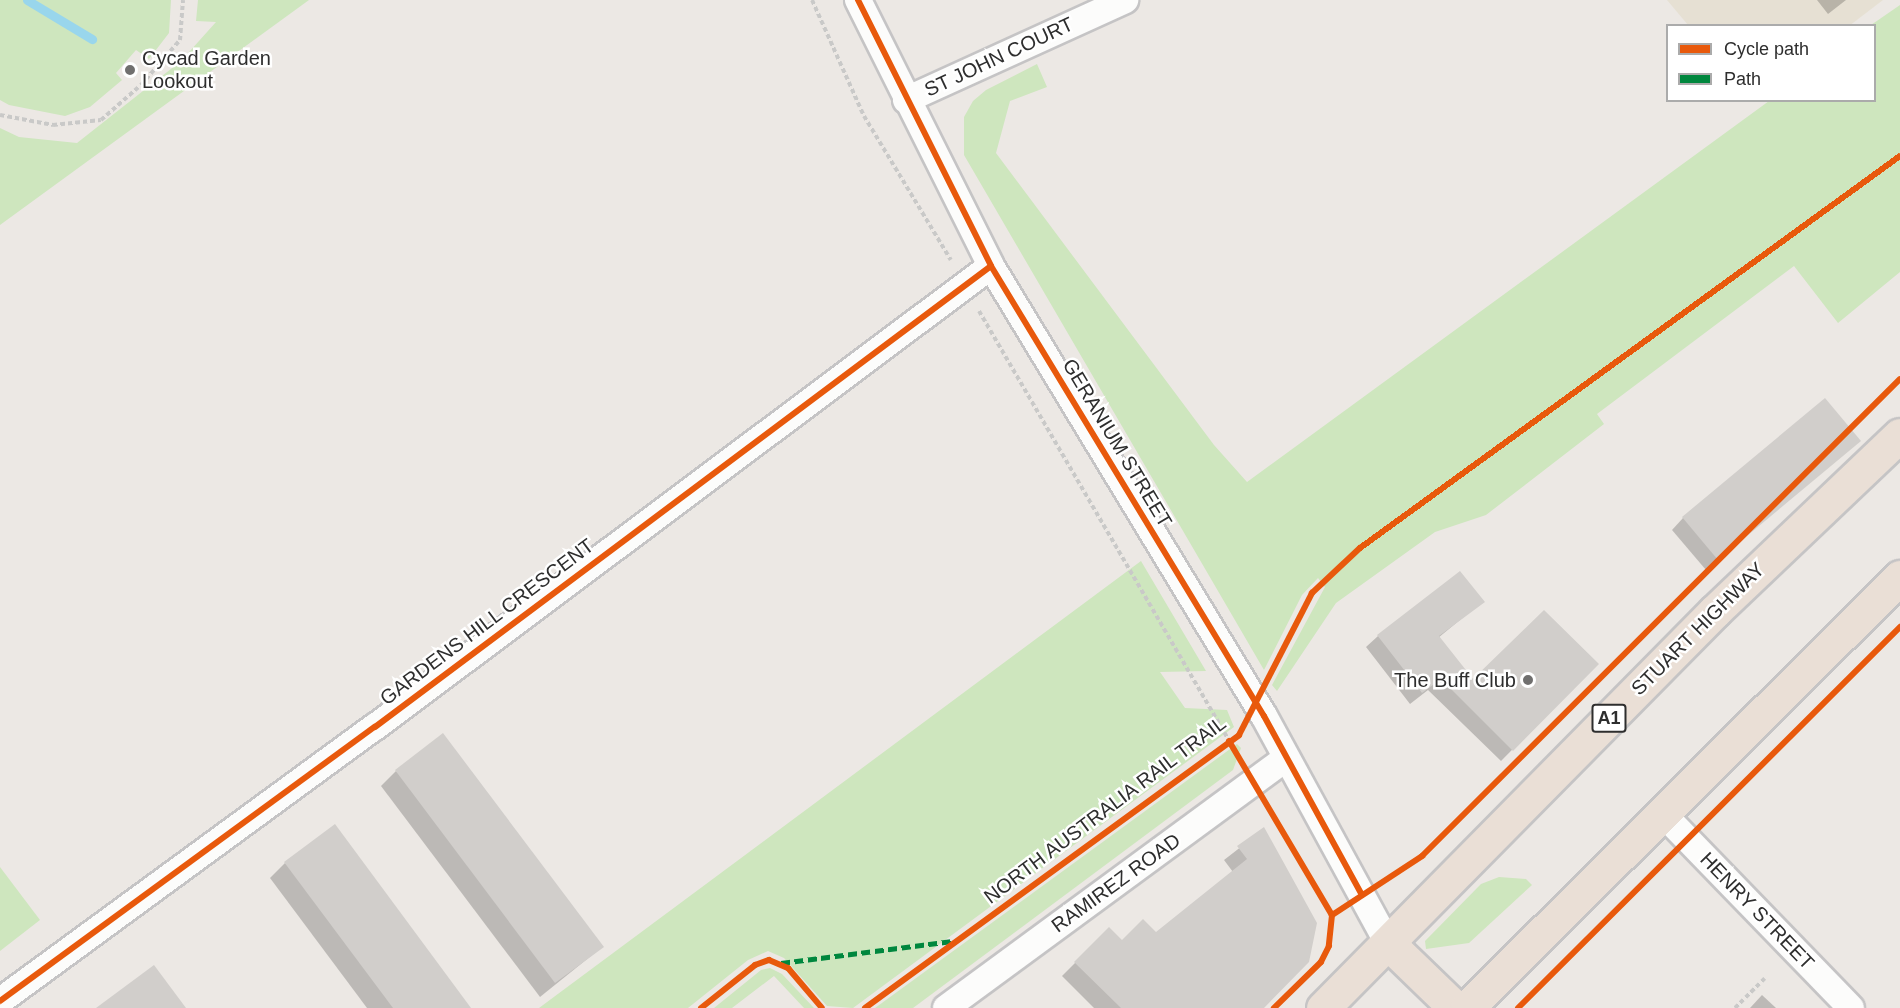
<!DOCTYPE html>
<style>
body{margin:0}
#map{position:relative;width:1900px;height:1008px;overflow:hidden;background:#ece8e4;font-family:Helvetica,sans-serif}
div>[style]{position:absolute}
.education>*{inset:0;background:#e6e0d3}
.green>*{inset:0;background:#cee6be}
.shadow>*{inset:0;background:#0003}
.stream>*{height:9px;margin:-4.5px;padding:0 4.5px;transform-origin:4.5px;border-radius:4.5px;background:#99d6ec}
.building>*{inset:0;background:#d1cecb}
.path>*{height:4px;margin-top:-2px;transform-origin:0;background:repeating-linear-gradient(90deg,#c9c9c8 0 4.5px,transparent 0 7.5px)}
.roads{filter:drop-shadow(2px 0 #c5c4c5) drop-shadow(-2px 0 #c5c4c5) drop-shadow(0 2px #c5c4c5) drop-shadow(0 -2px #c5c4c5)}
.street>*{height:26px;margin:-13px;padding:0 13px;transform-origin:13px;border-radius:13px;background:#fcfcfb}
.highway>*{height:33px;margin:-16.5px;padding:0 16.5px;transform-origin:16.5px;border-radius:16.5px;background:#eadfd6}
.quiet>*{height:4.5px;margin-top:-2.25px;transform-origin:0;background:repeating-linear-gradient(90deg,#00873e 0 9px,transparent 0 13.5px)}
.cycleway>*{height:6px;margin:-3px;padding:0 3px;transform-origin:3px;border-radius:3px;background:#e8590c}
.dots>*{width:16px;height:16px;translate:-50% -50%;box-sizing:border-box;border:3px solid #fff;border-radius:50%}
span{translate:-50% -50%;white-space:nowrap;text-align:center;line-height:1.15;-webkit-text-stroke:5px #fff;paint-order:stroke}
.shield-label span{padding:2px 4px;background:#fff;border:2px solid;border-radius:4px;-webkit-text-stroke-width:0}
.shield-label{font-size:18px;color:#2e2e2e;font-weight:700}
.street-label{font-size:20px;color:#2e2e2e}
.poi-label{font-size:20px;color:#2e2e2e}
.left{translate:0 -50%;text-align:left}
.right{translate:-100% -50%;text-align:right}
.legend{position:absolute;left:1666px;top:24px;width:210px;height:78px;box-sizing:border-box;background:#fff;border:2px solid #ababab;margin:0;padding:8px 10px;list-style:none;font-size:18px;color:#2e2e2e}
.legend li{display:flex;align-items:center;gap:12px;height:30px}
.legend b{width:30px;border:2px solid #ababab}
</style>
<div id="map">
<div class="education">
<div style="clip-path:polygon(1667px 0,1883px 0,1849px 26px,1688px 25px)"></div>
</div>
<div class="green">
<div style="clip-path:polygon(0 0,171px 0,169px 33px,149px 59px,136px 50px,116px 73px,122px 80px,90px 107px,65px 116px,9px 105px,0 100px)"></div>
<div style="clip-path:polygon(198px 0,309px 0,0 225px,0 128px,19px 137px,77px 143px,181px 61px,216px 22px,196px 21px)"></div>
<div style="clip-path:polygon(1900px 5px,1900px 272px,1838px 323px,1794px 266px,1597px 414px,1604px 424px,1486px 515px,1435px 532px,1336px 603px,1277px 691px,1272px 685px,1325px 587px,1318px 578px,1302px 595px,1264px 670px,964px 155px,964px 117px,973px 101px,986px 90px,1037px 64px,1047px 87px,1010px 101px,996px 153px,1214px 445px,1247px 482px,1769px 101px,1874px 100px,1874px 26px,1871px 25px)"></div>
<div style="clip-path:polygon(1141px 561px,1206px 671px,1160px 672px,1185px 708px,1227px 710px,1234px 727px,853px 1008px,827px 1006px,784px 958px,768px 951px,748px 960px,688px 1008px,539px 1008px)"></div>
<div style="clip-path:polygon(1237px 744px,1241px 748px,1233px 770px,913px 1008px,875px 1008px)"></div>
<div style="clip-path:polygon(0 867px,40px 920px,0 951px)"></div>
<div style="clip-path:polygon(1499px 877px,1526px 879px,1532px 885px,1469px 943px,1426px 949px,1425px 941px,1481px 884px)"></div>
<div style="clip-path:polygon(770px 968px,782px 974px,814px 1008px,804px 1008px,774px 976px,732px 1008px,714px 1008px,761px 970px)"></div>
</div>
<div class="shadow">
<div style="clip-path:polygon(1817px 0,1846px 0,1828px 14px)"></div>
<div style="clip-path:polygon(1859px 440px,1706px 570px,1672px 530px,1683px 518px)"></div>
<div style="clip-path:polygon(1483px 601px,1438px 638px,1472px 681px,1597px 664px,1501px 761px,1428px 690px,1410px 704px,1366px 647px,1378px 636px)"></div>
<div style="clip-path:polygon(396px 771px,602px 947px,540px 997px,381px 786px)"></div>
<div style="clip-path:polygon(1264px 829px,1262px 1008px,1094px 1008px,1062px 976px,1109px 929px,1122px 942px,1156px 934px,1233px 872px,1224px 860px)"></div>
<div style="clip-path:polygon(285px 863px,470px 1008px,367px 1008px,270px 878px)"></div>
<div style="clip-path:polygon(1762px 995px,1776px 1008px,1750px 1008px)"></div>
</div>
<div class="stream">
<div style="left:27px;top:0;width:76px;rotate:31deg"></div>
</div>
<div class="building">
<div style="clip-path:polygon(1825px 398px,1861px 441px,1718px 560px,1682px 517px)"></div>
<div style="clip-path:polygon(1460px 571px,1485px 602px,1439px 636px,1473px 679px,1544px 610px,1599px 664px,1513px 751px,1441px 679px,1422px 693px,1377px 635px)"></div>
<div style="clip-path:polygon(443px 733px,604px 947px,555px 983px,395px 770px)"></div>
<div style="clip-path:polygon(335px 824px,471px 1008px,393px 1008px,284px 862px)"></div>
<div style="clip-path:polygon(1264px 827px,1317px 923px,1309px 962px,1264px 1008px,1121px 1008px,1074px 962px,1109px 927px,1122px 940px,1143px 919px,1156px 932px,1247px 859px,1237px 846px)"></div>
<div style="clip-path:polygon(154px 965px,186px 1008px,96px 1008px)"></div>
</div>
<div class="path">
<div style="left:812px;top:0;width:127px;rotate:65.9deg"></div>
<div style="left:864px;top:116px;width:168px;rotate:58.9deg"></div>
<div style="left:0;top:115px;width:54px;rotate:10.7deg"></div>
<div style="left:53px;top:125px;width:48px;rotate:-5.9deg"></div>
<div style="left:101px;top:120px;width:53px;rotate:-41.2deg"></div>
<div style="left:141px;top:85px;width:60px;rotate:-49.1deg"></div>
<div style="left:180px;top:40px;width:40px;rotate:-85.7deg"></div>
<div style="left:979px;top:311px;width:497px;rotate:59.8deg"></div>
<div style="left:1735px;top:1008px;width:42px;rotate:-45deg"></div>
</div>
<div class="roads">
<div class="street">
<div style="left:858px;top:0;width:297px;rotate:63.4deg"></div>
<div style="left:991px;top:266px;width:526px;rotate:58.76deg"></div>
<div style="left:1264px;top:716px;width:259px;rotate:61.4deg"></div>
<div style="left:906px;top:100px;width:241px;rotate:-24.5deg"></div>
<div style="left:1663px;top:814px;width:270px;rotate:45.9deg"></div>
<div style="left:0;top:1001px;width:464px;rotate:-36.2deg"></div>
<div style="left:375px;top:727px;width:769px;rotate:-36.81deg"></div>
<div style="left:946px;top:1008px;width:422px;rotate:-36.3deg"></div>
</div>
<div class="highway">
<div style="left:1388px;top:943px;width:93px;rotate:44.1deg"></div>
<div style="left:1323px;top:1008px;width:558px;rotate:-45.36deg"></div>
<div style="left:1715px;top:611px;width:255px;rotate:-43.6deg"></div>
<div style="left:1467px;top:1008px;width:611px;rotate:-44.87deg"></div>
</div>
</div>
<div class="quiet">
<div style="left:781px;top:963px;width:173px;rotate:-7.3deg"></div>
</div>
<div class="cycleway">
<div style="left:858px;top:0;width:297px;rotate:63.4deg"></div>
<div style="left:991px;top:266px;width:526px;rotate:58.76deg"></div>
<div style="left:1264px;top:716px;width:204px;rotate:61.3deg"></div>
<div style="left:1229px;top:741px;width:202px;rotate:59.4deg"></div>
<div style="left:1332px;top:915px;width:31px;rotate:96deg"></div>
<div style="left:1329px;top:946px;width:18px;rotate:117deg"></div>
<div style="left:1321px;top:962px;width:66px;rotate:135.6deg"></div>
<div style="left:1332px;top:915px;width:108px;rotate:-33.2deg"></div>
<div style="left:1422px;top:856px;width:675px;rotate:-44.94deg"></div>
<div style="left:0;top:1001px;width:464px;rotate:-36.2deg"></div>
<div style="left:375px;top:727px;width:769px;rotate:-36.81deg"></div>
<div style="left:701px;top:1008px;width:69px;rotate:-38.5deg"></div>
<div style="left:755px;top:965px;width:15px;rotate:-20deg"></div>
<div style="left:769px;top:960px;width:21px;rotate:23deg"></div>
<div style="left:788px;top:968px;width:52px;rotate:49.6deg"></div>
<div style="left:865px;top:1008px;width:463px;rotate:-36.1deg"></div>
<div style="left:1239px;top:735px;width:160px;rotate:-62.8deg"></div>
<div style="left:1312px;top:593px;width:66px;rotate:-43.2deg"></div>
<div style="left:1360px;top:548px;width:667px;rotate:-35.98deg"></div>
<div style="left:1518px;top:1008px;width:540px;rotate:-44.92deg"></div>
</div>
<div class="dots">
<div style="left:130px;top:70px;background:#706f6e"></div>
<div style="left:1528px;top:680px;background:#706f6e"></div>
</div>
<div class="shield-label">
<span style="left:1609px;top:718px">A1</span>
</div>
<div class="street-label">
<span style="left:999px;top:57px;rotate:-25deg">ST JOHN COURT</span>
<span style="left:1117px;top:443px;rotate:59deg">GERANIUM STREET</span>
<span style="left:487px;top:622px;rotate:-37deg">GARDENS HILL CRESCENT</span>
<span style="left:1698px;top:629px;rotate:-45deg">STUART HIGHWAY</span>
<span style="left:1105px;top:810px;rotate:-37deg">NORTH AUSTRALIA RAIL TRAIL</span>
<span style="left:1116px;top:883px;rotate:-36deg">RAMIREZ ROAD</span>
<span style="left:1757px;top:911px;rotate:46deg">HENRY STREET</span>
</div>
<div class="poi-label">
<span class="left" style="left:142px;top:70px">Cycad Garden<br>Lookout</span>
<span class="right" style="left:1516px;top:680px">The Buff Club</span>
</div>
<ul class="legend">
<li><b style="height:8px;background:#e8590c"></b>Cycle path</li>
<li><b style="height:8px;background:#00873e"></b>Path</li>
</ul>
</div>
